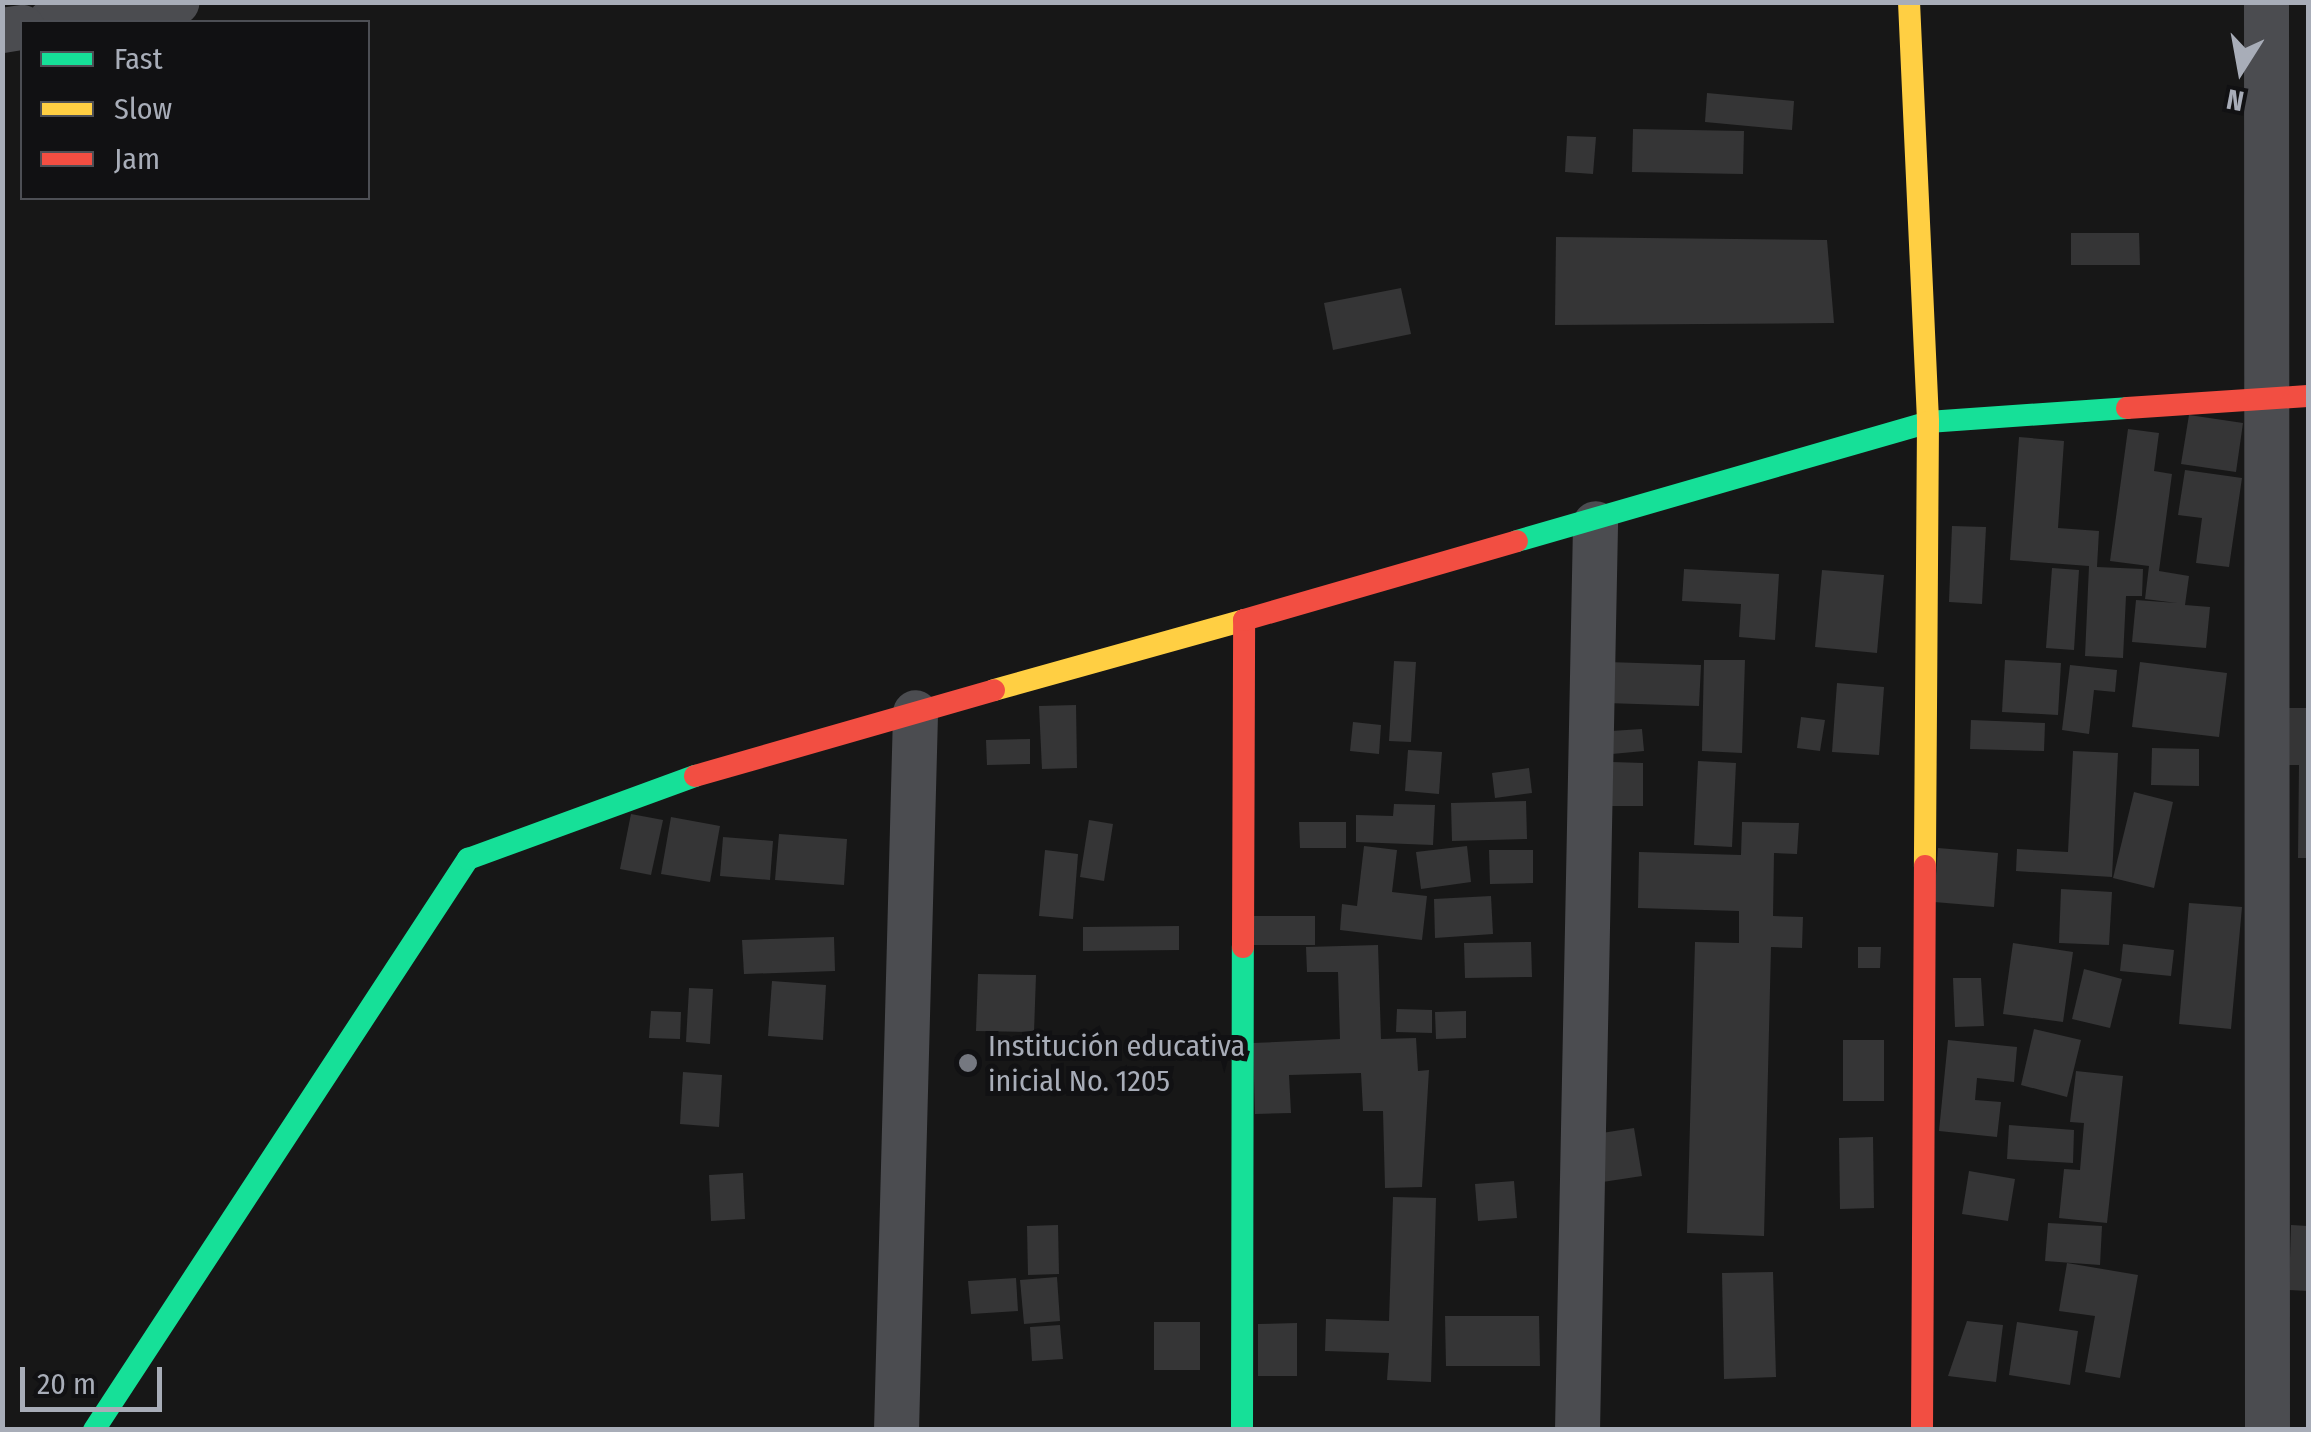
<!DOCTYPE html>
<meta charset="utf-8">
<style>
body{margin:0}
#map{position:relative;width:2311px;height:1432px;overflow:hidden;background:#171717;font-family:"Fira Sans Condensed",sans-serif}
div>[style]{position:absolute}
.building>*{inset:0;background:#353536}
.street>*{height:45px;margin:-22.5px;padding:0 22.5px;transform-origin:22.5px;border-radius:22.5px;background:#4b4c50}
.fast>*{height:22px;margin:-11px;padding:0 11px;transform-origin:11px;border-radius:11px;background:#16e098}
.slow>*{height:22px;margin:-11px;padding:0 11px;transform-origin:11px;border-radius:11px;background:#ffcf43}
.jam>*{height:22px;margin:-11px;padding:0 11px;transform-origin:11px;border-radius:11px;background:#f24e42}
.dots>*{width:28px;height:28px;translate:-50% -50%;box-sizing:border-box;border:5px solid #111113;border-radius:50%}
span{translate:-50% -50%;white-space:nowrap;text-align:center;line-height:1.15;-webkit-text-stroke:10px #111113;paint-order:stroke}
.poi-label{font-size:30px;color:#a8adb8}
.left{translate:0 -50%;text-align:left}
.frame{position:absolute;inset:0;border:5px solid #a8adb8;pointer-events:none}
.legend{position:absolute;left:20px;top:20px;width:350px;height:180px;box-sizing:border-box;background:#111113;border:2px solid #4d4f55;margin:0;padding:12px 18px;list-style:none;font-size:30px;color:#a8adb8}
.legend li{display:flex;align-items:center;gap:20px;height:50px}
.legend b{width:50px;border:2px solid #4d4f55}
.north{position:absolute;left:2191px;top:20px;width:100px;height:100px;-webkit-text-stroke:8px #111113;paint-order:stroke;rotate:191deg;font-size:28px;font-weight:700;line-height:40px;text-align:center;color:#a8adb8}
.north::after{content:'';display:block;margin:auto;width:35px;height:45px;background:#a8adb8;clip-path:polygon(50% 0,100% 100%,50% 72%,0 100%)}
.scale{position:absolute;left:20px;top:1367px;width:142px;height:45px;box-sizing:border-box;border:5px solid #a8adb8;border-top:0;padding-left:12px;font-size:30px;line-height:35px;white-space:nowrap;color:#a8adb8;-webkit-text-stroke:8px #111113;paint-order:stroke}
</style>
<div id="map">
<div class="building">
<div style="clip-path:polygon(1707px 93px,1794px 101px,1792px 130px,1705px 122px)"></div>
<div style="clip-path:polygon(1633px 129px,1744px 131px,1743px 174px,1632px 172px)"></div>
<div style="clip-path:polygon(1567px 136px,1596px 137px,1593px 174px,1565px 172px)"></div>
<div style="clip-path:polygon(2071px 233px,2139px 233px,2140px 265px,2071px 265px)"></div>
<div style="clip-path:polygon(1556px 237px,1827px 240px,1834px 323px,1555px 325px)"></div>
<div style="clip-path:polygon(1401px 288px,1411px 334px,1333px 350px,1324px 303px)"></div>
<div style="clip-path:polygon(2189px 415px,2243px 423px,2236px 472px,2181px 464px)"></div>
<div style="clip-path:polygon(2128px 429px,2159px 433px,2154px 471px,2172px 474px,2159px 571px,2189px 576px,2185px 605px,2210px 607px,2206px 648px,2132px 642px,2136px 600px,2177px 603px,2145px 599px,2149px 566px,2110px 561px)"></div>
<div style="clip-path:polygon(2019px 437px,2064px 441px,2058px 528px,2099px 531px,2097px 567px,2143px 569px,2142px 596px,2126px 596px,2123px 658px,2085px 656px,2089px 566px,2010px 560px)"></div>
<div style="clip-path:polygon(2185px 470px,2242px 478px,2229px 567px,2196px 563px,2202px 518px,2178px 515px)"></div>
<div style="clip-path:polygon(1952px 526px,1986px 527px,1982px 604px,1949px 602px)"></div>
<div style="clip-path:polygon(2052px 568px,2079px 570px,2074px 650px,2046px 648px)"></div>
<div style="clip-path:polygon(1684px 569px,1779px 574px,1775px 640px,1739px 637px,1741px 604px,1682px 601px)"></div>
<div style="clip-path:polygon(1822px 570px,1884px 575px,1877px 653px,1815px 647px)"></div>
<div style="clip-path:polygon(1704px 660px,1745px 660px,1742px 753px,1702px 751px)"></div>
<div style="clip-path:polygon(2005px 660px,2061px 663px,2058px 715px,2002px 712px)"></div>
<div style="clip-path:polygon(1394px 661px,1416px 662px,1411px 742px,1389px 741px)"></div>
<div style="clip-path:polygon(1607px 662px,1701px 665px,1699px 706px,1606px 703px)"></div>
<div style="clip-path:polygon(2140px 662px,2227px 673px,2219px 737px,2132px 727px)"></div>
<div style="clip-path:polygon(2070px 665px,2117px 670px,2115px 692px,2094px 690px,2089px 734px,2062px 730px)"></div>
<div style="clip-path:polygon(1837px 683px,1884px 687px,1879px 755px,1832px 752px)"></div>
<div style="clip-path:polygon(1076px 705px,1077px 768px,1042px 769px,1039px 706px)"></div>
<div style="clip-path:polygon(2287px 708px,2308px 708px,2308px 858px,2298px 858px,2299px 765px,2287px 765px)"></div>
<div style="clip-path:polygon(1801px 717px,1825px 720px,1820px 751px,1797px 748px)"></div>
<div style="clip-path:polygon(1971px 720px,2045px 723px,2044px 751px,1970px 749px)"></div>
<div style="clip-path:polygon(1353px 722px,1381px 725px,1379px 754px,1350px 751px)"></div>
<div style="clip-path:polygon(1642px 729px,1644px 751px,1612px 754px,1611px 731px)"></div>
<div style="clip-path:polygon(1030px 739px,1030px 764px,987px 765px,986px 740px)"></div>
<div style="clip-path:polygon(2152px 748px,2199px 749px,2199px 786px,2151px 785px)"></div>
<div style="clip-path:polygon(1408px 750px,1442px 752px,1439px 794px,1405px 791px)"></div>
<div style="clip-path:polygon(2073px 751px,2118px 753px,2112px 877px,2016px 871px,2017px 849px,2068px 852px)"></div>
<div style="clip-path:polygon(1698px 761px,1736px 763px,1732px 847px,1694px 845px)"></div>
<div style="clip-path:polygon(1612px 762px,1643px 763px,1643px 806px,1611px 806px)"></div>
<div style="clip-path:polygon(1529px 768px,1532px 793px,1495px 798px,1492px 773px)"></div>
<div style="clip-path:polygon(2134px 792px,2173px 802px,2154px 888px,2113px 878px)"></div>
<div style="clip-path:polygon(1526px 801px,1527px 839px,1452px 841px,1451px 803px)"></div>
<div style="clip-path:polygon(1394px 804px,1435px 805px,1433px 845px,1356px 842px,1356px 815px,1393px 816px)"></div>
<div style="clip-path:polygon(631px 814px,663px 820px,651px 875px,620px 869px)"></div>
<div style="clip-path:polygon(671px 817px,720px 826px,710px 882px,661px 874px)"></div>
<div style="clip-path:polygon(1089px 820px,1113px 824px,1104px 881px,1080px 877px)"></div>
<div style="clip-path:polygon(1299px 822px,1346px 822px,1346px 848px,1300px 848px)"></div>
<div style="clip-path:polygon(1742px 822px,1799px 823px,1797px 854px,1774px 853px,1773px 916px,1803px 917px,1802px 948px,1771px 947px,1764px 1236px,1687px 1233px,1695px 942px,1739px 943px,1739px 911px,1638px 908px,1639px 852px,1741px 855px)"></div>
<div style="clip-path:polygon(779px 834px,847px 839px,844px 885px,775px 880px)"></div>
<div style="clip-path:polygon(723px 837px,773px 841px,770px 880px,720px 876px)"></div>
<div style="clip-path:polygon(1364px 846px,1397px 850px,1392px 892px,1427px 896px,1422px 940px,1340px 930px,1342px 904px,1357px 906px)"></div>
<div style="clip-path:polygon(1467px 846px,1471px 882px,1421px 889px,1416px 852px)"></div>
<div style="clip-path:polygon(1938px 848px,1998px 853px,1994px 907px,1934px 902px)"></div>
<div style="clip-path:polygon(1045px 850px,1078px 854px,1073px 919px,1039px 916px)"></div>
<div style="clip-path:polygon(1489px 850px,1533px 850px,1533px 883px,1490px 884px)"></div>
<div style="clip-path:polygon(2061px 889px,2112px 892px,2109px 945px,2059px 943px)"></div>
<div style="clip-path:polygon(1491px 896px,1493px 934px,1435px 938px,1434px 899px)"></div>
<div style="clip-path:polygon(2189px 903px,2242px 907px,2231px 1029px,2179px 1024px)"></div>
<div style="clip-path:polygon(1251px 916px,1315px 916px,1315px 945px,1251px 945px)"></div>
<div style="clip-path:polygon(1179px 926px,1179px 950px,1083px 951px,1083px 927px)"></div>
<div style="clip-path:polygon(834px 937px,835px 971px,744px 974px,742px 940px)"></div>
<div style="clip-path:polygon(1531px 942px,1532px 977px,1465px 978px,1464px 943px)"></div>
<div style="clip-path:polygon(2013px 943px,2073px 952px,2063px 1022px,2003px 1014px)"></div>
<div style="clip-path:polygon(2123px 944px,2174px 950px,2171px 976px,2120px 971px)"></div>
<div style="clip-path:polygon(1378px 945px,1381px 1039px,1416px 1038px,1418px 1071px,1429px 1070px,1422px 1187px,1385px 1188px,1383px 1111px,1363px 1111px,1361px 1073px,1289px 1075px,1291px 1113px,1255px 1114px,1253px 1043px,1340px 1039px,1338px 972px,1307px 972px,1306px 947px)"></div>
<div style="clip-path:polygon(1858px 947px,1881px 947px,1880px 968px,1858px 968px)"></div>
<div style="clip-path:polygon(2084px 969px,2122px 979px,2110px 1028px,2072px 1019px)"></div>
<div style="clip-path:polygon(978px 974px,1036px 975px,1034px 1032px,976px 1031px)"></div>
<div style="clip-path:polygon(1953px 978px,1981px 978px,1984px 1026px,1955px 1027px)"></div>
<div style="clip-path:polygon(772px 981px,826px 985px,823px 1040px,768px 1036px)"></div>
<div style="clip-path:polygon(689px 988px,713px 989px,710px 1044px,686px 1042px)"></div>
<div style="clip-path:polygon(1397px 1009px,1432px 1010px,1432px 1033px,1396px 1032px)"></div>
<div style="clip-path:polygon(651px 1011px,681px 1012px,680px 1039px,649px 1038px)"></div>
<div style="clip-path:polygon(1466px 1011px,1466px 1038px,1436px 1039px,1435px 1012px)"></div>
<div style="clip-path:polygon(2034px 1029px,2081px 1040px,2067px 1097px,2021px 1085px)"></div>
<div style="clip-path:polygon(1843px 1040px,1884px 1040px,1884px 1101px,1843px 1101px)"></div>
<div style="clip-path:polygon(1948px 1040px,2017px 1047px,2014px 1082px,1977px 1078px,1975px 1100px,2001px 1102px,1997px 1137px,1939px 1131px)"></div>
<div style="clip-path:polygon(2076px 1071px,2123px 1076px,2107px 1223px,2059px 1218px,2064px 1169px,2080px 1170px,2084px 1123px,2070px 1122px)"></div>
<div style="clip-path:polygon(683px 1072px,722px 1075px,719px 1127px,680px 1124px)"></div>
<div style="clip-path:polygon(2009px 1125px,2074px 1130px,2073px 1163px,2007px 1159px)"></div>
<div style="clip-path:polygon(1634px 1128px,1642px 1176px,1596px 1183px,1589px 1135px)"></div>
<div style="clip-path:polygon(1873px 1137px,1874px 1208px,1840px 1209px,1839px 1138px)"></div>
<div style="clip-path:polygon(1969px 1171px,2015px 1179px,2008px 1221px,1962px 1214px)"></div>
<div style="clip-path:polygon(743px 1173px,745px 1219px,711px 1221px,709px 1175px)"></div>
<div style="clip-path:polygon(1514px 1181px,1517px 1218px,1478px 1221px,1475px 1184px)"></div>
<div style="clip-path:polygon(1393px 1197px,1436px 1198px,1431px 1382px,1387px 1380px,1389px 1353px,1325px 1351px,1326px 1319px,1389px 1321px)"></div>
<div style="clip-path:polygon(2048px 1223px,2102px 1226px,2100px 1265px,2045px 1261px)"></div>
<div style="clip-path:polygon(1058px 1225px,1059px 1274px,1028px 1275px,1027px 1226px)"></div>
<div style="clip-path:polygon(2291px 1225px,2308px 1226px,2308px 1291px,2289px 1290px)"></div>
<div style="clip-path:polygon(2067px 1263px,2138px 1275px,2120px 1378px,2085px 1372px,2095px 1316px,2059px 1311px)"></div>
<div style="clip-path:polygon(1773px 1272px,1776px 1377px,1724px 1379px,1722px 1273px)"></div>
<div style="clip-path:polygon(1057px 1277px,1060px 1321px,1024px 1324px,1020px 1280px)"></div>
<div style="clip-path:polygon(1016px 1278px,1018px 1311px,971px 1314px,968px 1281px)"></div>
<div style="clip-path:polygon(1445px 1316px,1539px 1316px,1540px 1366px,1446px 1366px)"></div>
<div style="clip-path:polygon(1967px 1321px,2003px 1325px,1996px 1382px,1948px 1376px)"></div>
<div style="clip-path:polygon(1154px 1322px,1200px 1322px,1200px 1370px,1154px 1370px)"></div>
<div style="clip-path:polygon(2017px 1322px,2078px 1331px,2070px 1385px,2009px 1375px)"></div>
<div style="clip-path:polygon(1297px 1323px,1297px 1376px,1258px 1376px,1258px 1324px)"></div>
<div style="clip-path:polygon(1060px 1325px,1063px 1359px,1032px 1361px,1030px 1327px)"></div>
</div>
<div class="street">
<div style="left:2266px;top:2px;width:1428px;rotate:89.96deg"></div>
<div style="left:49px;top:22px;width:129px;rotate:-8.9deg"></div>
<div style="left:2px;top:30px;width:20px;rotate:-9deg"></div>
<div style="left:896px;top:1430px;width:718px;rotate:-88.48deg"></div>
<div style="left:1577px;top:1430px;width:907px;rotate:-88.86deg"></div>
</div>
<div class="fast">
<div style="left:1517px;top:541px;width:428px;rotate:-16.1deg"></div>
<div style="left:1928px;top:422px;width:199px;rotate:-4deg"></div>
<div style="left:94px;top:1430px;width:683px;rotate:-56.78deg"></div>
<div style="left:468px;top:859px;width:242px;rotate:-20.1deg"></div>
<div style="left:1242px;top:1430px;width:483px;rotate:-89.9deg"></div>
</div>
<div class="slow">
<div style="left:1909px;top:2px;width:420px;rotate:87.4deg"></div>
<div style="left:1928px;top:422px;width:444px;rotate:90.4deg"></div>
<div style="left:994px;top:690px;width:260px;rotate:-15.6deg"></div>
</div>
<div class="jam">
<div style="left:2127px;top:408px;width:181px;rotate:-3.8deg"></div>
<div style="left:695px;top:776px;width:311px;rotate:-16deg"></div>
<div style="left:1243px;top:947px;width:327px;rotate:-89.8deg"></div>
<div style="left:1244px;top:620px;width:284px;rotate:-16.1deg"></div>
<div style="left:1922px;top:1430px;width:564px;rotate:-89.7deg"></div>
</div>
<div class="dots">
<div style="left:968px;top:1063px;background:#757880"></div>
</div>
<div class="poi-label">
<span class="left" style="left:988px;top:1063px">Institución educativa<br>inicial No. 1205</span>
</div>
<div class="frame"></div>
<ul class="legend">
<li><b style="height:12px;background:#16e098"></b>Fast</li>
<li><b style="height:12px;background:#ffcf43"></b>Slow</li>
<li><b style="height:12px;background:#f24e42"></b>Jam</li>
</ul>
<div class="north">N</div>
<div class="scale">20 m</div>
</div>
